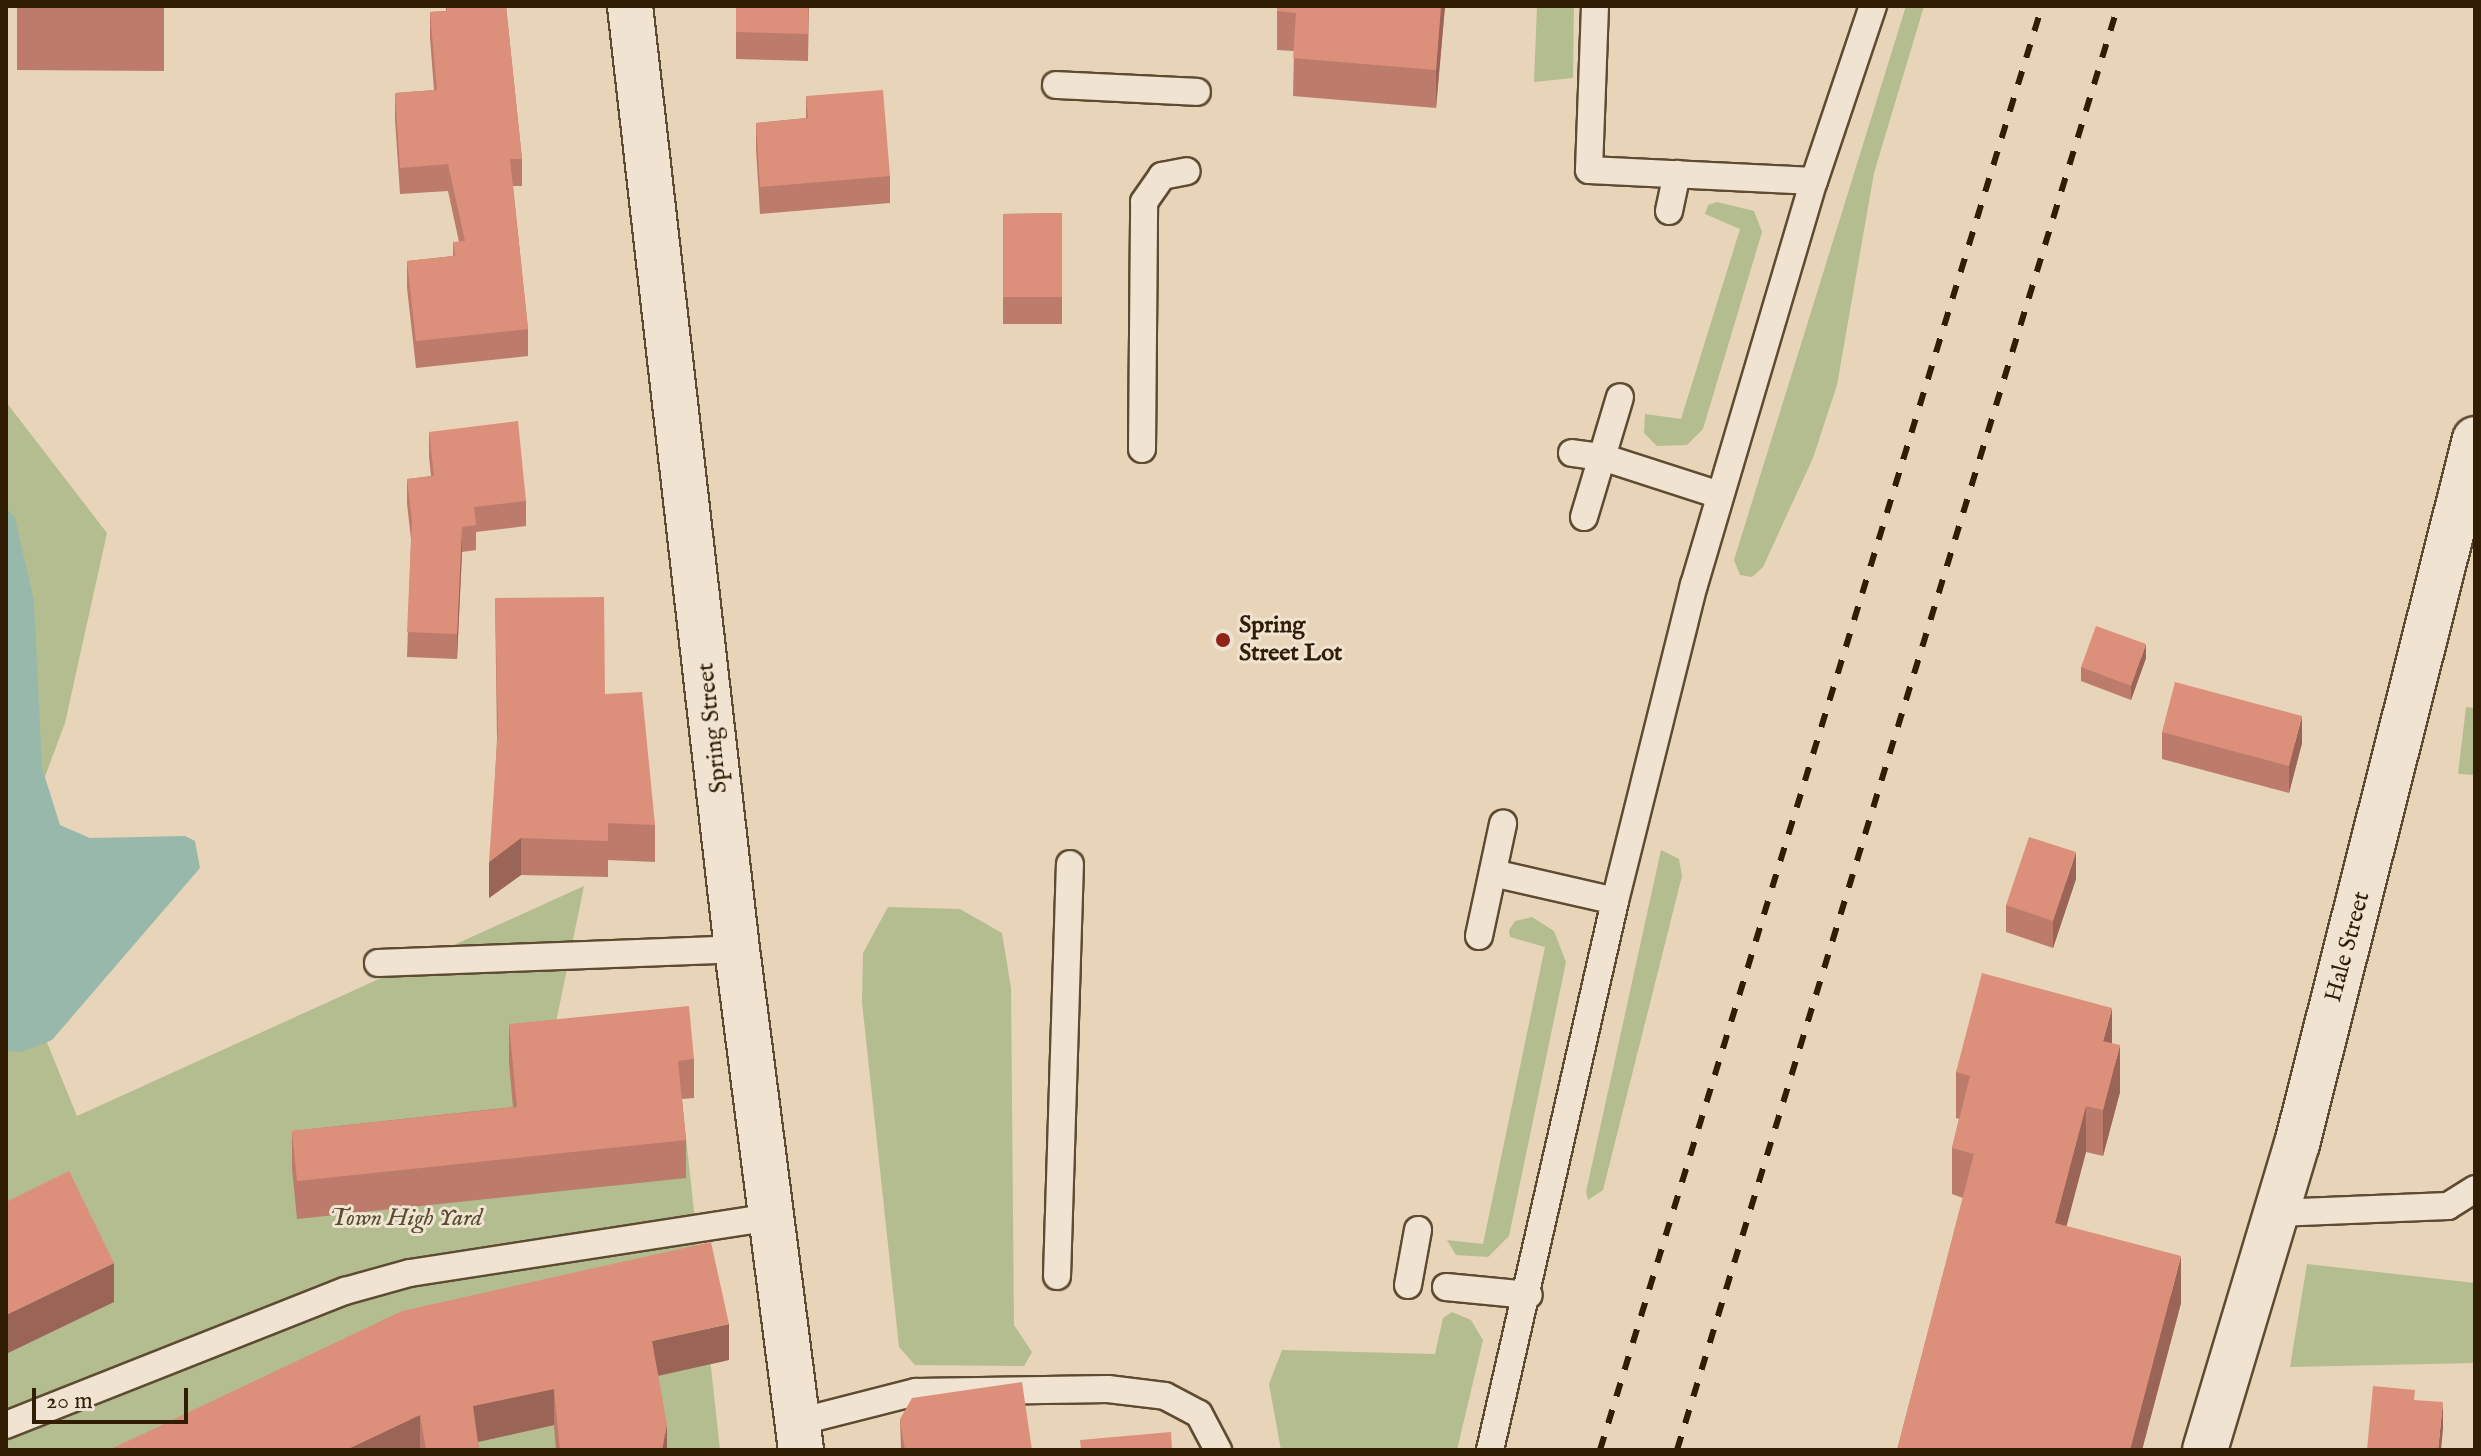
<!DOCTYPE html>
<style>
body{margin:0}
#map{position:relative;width:2481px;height:1456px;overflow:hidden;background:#e8d4b9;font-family:"IM FELL English",serif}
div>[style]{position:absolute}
.green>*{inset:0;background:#b4bd90}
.water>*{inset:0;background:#98b8ac}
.roads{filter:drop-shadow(2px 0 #5e4b31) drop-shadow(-2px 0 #5e4b31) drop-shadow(0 2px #5e4b31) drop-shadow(0 -2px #5e4b31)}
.lane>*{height:26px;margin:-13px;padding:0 13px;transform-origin:13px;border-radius:13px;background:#f0e3d2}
.street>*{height:44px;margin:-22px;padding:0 22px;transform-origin:22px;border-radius:22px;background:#f0e3d2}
.secondary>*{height:44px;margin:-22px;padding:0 22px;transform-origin:22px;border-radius:22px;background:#f0e3d2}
.rail>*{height:6px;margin-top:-3px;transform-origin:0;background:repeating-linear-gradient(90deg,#301d04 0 14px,transparent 0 28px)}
.wall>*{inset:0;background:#bd7c6b}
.shaded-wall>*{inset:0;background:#9a6557}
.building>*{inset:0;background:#dc907c}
.dots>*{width:22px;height:22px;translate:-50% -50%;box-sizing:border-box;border:4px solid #f0e3d2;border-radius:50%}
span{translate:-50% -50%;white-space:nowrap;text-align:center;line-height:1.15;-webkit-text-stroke:6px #f0e3d2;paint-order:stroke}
.poi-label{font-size:24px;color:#301d04;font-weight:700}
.left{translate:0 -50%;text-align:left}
.street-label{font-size:24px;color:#301d04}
.park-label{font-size:24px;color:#584d2e;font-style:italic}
.frame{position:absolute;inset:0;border:8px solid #301d04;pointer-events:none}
.scale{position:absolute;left:32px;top:1388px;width:156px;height:36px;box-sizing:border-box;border:4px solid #301d04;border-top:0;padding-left:10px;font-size:24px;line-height:28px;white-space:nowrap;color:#301d04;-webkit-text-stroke:6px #f0e3d2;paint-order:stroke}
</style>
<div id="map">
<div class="green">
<div style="clip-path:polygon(1537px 6px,1574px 6px,1573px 78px,1534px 82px)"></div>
<div style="clip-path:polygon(1906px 6px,1924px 6px,1874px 173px,1837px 385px,1813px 458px,1763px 567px,1752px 577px,1740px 575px,1734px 560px)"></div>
<div style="clip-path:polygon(1717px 202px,1754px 211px,1762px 232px,1703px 429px,1687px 445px,1657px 446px,1644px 433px,1645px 414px,1681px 419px,1740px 229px,1705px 214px,1708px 205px)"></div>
<div style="clip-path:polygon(6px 402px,107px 533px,65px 723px,6px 881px)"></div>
<div style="clip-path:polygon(2466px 707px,2475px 708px,2475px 775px,2458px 774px)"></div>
<div style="clip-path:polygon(1661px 850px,1679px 859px,1682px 876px,1603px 1190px,1588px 1200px,1586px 1192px)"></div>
<div style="clip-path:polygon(584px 886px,552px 1042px,682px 1101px,720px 1450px,6px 1450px,6px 942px,77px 1116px)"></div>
<div style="clip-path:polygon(888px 907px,960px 909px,1002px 933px,1011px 988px,1014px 1325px,1032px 1352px,1024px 1366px,915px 1365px,899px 1347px,862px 1002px,863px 953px)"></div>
<div style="clip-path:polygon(1532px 917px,1554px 931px,1566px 962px,1509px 1236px,1488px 1257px,1456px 1255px,1447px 1240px,1483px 1244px,1545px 947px,1510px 937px,1509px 930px,1515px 921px)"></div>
<div style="clip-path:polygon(2307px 1264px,2475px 1283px,2475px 1363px,2290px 1367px)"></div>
<div style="clip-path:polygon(1452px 1312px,1471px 1320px,1483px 1340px,1457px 1450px,1281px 1450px,1269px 1384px,1282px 1350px,1435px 1354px,1443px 1318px)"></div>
</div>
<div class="water">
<div style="clip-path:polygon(6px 508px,15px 518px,34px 601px,42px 768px,60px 825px,90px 838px,185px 836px,195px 841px,200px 868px,52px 1040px,21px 1052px,6px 1051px)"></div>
</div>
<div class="roads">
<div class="lane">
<div style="left:1595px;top:6px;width:164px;rotate:92.1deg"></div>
<div style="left:1589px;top:170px;width:225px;rotate:2.8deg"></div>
<div style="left:1056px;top:85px;width:141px;rotate:2.8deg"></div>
<div style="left:1669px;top:211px;width:38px;rotate:-78deg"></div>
<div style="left:1142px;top:449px;width:247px;rotate:-89.5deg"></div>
<div style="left:1144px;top:202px;width:32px;rotate:-55deg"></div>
<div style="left:1162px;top:176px;width:25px;rotate:-11deg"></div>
<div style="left:1572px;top:453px;width:30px;rotate:8deg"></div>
<div style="left:1602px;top:457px;width:124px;rotate:17.9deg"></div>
<div style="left:1584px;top:517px;width:125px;rotate:-73.3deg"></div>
<div style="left:1493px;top:873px;width:125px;rotate:12.9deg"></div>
<div style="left:1479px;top:936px;width:115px;rotate:-77.9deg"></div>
<div style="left:378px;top:963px;width:359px;rotate:-2.2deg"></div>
<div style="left:2276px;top:1213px;width:172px;rotate:-2.3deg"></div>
<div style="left:2448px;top:1206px;width:32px;rotate:-32deg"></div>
<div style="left:1057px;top:1276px;width:412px;rotate:-88.2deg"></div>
<div style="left:1408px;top:1285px;width:56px;rotate:-79.7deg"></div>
<div style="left:1446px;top:1287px;width:83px;rotate:5.5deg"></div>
<div style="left:798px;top:1422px;width:122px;rotate:-14.3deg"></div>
<div style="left:916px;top:1392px;width:192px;rotate:-0.9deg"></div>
<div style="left:1108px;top:1389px;width:57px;rotate:7deg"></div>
<div style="left:1165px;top:1396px;width:38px;rotate:28deg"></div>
<div style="left:1199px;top:1414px;width:41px;rotate:62.2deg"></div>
<div style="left:6px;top:1425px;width:365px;rotate:-21.6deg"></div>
<div style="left:345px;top:1291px;width:67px;rotate:-15.5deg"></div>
<div style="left:410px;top:1273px;width:365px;rotate:-8.8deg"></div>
<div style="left:1490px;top:1450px;width:563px;rotate:-77.17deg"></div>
<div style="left:1615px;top:901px;width:326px;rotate:-76deg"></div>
<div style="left:1694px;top:585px;width:421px;rotate:-73.5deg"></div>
<div style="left:1814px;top:181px;width:185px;rotate:-71.4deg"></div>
</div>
<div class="street">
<div style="left:2205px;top:1450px;width:320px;rotate:-73.3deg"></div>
<div style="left:2297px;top:1144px;width:727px;rotate:-75.83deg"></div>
</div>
<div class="secondary">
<div style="left:630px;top:6px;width:949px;rotate:83.53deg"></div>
<div style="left:737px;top:949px;width:505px;rotate:82.72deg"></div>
</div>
</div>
<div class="rail">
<div style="left:1600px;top:1450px;width:1510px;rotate:-72.98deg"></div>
<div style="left:1677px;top:1450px;width:1510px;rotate:-73.02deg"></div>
</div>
<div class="wall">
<div style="clip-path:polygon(17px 6px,164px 6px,164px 71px,17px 70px)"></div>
<div style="clip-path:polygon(446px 6px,506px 6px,522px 159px,522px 186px,513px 186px,528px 329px,528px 356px,416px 368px,407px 288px,407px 261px,453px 256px,453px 242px,459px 242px,448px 191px,400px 194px,395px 120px,395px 93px,434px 90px,430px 38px,430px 12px,446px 11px)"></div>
<div style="clip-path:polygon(736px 6px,809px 6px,808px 61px,736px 59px)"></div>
<div style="clip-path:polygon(1277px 6px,1445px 6px,1436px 108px,1293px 96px,1294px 51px,1277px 50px)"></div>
<div style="clip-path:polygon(806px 96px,890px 176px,890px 203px,760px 214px,756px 149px,756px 123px,806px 118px)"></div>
<div style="clip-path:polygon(1062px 213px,1062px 324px,1003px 324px,1003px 214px)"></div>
<div style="clip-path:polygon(429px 432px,526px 501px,526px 526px,476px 532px,476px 550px,462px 552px,457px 659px,407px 657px,411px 539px,407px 504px,407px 479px,431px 476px,429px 457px)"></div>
<div style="clip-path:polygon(495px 598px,605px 694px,655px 825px,655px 862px,608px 860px,608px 877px,521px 875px,489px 898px,497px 739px)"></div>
<div style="clip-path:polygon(2146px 658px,2131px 700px,2081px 681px,2081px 667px)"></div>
<div style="clip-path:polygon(2162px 732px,2302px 743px,2289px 793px,2162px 759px)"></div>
<div style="clip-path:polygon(2076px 879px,2053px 948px,2006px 932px,2006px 905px)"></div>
<div style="clip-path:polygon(509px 1024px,694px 1059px,694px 1098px,682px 1099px,686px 1140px,686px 1178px,297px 1219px,292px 1169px,292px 1131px,513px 1107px,509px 1063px)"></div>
<div style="clip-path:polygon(2112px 1043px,2120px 1092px,2103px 1156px,2086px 1152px,2066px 1226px,2181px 1303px,2142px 1450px,1897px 1450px,1963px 1198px,1952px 1194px,1952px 1148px,1959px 1119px,1956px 1118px,1956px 1072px)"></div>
<div style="clip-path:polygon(729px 1360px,658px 1376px,667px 1450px,556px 1450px,554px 1425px,478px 1442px,479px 1450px,109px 1450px)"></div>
<div style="clip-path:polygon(900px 1419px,1032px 1450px,901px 1450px)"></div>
</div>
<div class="shaded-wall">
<div style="clip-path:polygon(1441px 6px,1445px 6px,1436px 108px,1436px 70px)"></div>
<div style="clip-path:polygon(462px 527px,462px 552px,457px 659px,457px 634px)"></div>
<div style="clip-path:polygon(2146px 644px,2146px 658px,2131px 700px,2131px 686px)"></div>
<div style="clip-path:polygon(2302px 716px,2302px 743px,2289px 793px,2289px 766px)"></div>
<div style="clip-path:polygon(521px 838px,521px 875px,489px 898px,489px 862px)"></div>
<div style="clip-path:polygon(2076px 852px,2076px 879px,2053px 948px,2053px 921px)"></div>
<div style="clip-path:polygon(2112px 1008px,2112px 1054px,2103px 1041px)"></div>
<div style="clip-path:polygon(2120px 1045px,2120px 1092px,2103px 1156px,2103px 1110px)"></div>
<div style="clip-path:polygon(2086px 1106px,2086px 1152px,2055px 1270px,2055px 1223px)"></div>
<div style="clip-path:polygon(2181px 1256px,2181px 1303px,2142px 1450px,2130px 1450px)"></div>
<div style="clip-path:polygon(114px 1263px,114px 1302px,6px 1354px,6px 1315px)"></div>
<div style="clip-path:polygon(729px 1324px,729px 1360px,652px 1377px,652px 1341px)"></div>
<div style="clip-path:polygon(554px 1389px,554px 1425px,473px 1443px,473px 1406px)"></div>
<div style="clip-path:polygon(2443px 1402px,2443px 1429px,2441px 1450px,2438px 1450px)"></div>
<div style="clip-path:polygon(420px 1415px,420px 1450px,346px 1450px)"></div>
<div style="clip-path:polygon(667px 1424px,667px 1450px,662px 1450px)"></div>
</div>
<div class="building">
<div style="clip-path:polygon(17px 6px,164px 6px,164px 8px)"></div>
<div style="clip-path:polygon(447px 6px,506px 6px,522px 159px,510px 159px,528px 329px,416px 341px,407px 261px,455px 256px,453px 242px,465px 241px,448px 164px,400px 168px,395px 93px,437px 90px,430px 12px,447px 11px)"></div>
<div style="clip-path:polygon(736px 6px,808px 6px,808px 34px,736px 32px)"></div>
<div style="clip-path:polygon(1277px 6px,1441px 6px,1436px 70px,1293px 58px,1296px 13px,1277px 11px)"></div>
<div style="clip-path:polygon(883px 90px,890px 176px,760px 187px,756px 123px,808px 118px,806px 96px)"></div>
<div style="clip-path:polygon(1062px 213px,1062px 297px,1003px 297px,1003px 214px)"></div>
<div style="clip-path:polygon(518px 421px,526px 501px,474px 507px,476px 525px,462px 527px,457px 634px,407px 632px,412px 521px,407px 479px,434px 476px,429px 432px)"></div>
<div style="clip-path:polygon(604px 597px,605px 694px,642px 692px,655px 825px,608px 823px,608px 841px,521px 838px,489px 862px,498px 730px,495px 598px)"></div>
<div style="clip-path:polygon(2096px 626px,2146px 644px,2131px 686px,2081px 667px)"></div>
<div style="clip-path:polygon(2175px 682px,2302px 716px,2289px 766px,2162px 732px)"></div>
<div style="clip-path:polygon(2029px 837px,2076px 852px,2053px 921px,2006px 905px)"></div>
<div style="clip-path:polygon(1982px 973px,2112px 1008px,2103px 1041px,2120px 1045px,2103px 1110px,2086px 1106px,2055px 1223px,2181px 1256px,2130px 1450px,1897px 1450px,1974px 1154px,1952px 1148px,1970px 1076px,1956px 1072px)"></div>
<div style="clip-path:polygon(689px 1006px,694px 1059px,678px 1061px,686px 1140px,297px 1181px,292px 1131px,517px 1107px,509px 1024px)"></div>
<div style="clip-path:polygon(69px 1171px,114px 1263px,6px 1315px,6px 1202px)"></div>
<div style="clip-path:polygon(711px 1242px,729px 1324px,652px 1341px,667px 1424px,662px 1450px,560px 1450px,554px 1389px,473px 1406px,479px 1450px,426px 1450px,420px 1415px,346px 1450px,109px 1450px,402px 1311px)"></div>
<div style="clip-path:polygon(1022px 1382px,1032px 1450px,905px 1450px,900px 1419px,912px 1398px)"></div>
<div style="clip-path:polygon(2373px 1386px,2415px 1390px,2414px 1400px,2443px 1402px,2438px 1450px,2367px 1450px)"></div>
<div style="clip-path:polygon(1171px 1432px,1172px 1450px,1081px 1450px,1080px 1440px)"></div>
</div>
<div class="dots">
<div style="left:1223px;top:640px;background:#8f2418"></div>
</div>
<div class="poi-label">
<span class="left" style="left:1239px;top:640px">Spring<br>Street Lot</span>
</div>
<div class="street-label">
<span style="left:713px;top:728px;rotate:-96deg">Spring Street</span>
<span style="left:2348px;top:947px;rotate:-75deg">Hale Street</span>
</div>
<div class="park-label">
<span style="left:406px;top:1219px">Town High Yard</span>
</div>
<div class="frame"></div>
<div class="scale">20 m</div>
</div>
